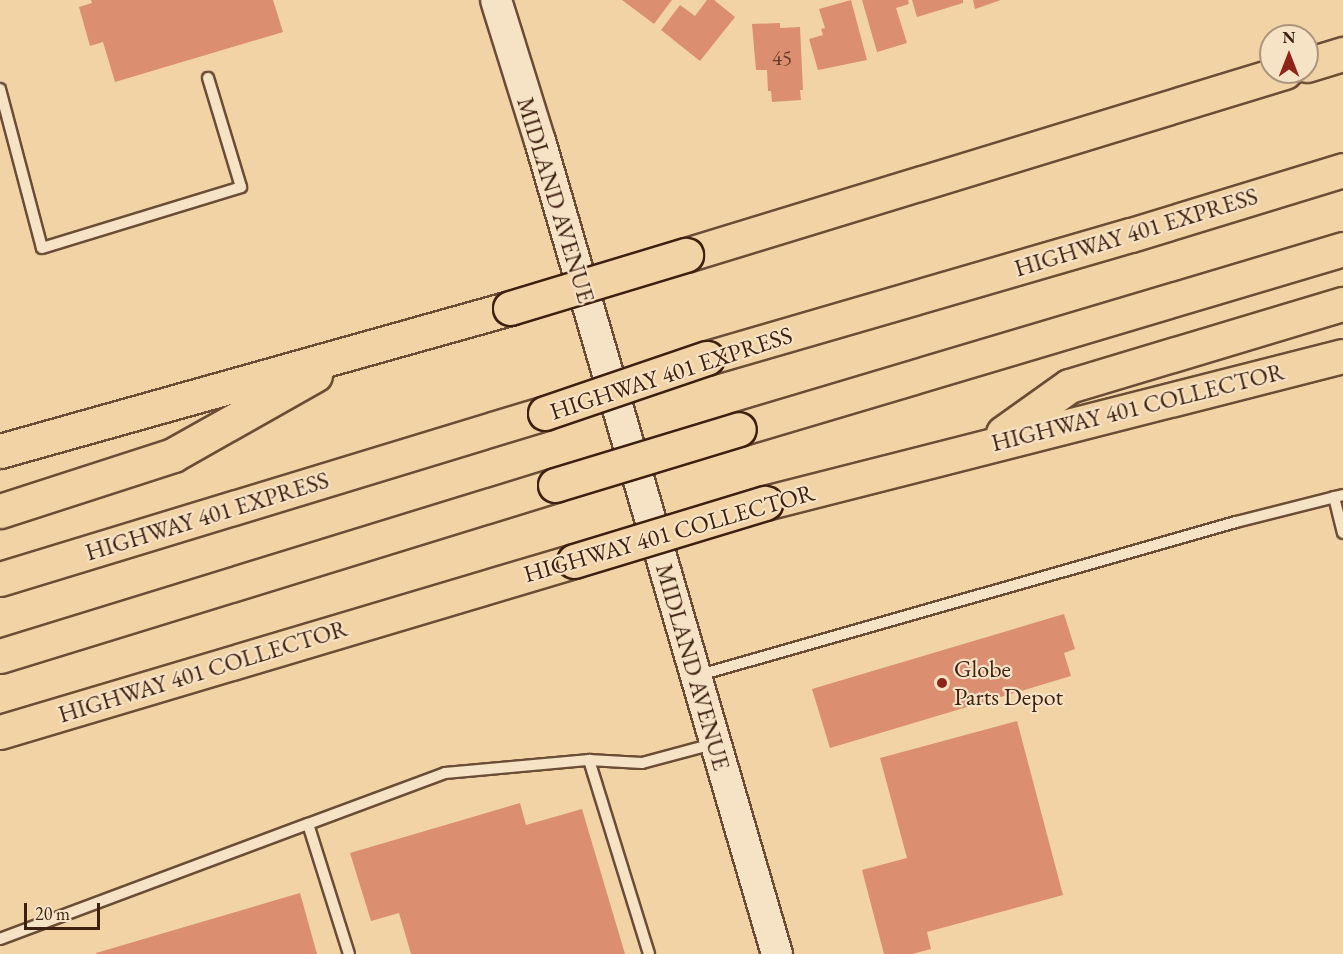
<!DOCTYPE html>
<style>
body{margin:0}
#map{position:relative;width:1343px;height:954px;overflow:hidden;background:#f1d3a6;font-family:"EB Garamond",serif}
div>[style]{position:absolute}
.building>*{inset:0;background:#dc8e71}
.roads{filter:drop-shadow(2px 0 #6b4d36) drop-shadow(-2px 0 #6b4d36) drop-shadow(0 2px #6b4d36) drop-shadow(0 -2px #6b4d36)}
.lane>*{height:10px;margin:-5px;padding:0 5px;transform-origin:5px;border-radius:5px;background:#f6e2c5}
.secondary>*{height:30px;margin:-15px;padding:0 15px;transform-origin:15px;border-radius:15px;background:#f6e2c5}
.highway>*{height:33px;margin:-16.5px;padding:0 16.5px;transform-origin:16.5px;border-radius:16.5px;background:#f1d3a6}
.bridges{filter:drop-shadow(2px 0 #3e2010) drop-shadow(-2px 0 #3e2010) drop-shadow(0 2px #3e2010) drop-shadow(0 -2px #3e2010)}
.highway-bridge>*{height:33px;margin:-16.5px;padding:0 16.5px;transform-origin:16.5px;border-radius:16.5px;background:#f1d3a6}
.dots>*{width:16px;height:16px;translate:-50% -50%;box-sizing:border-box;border:3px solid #f6e2c5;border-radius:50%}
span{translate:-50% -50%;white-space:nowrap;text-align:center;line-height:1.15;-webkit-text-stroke:4.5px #f6e2c5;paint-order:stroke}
.number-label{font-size:21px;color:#663c28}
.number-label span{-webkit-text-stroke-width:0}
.street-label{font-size:24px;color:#3e2010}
.poi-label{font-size:24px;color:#3e2010}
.left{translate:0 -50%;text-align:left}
.north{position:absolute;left:1259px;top:24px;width:60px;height:60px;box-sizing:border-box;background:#f6e2c5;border:2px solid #ac947d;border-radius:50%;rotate:0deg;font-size:16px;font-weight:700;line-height:24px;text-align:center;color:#3e2010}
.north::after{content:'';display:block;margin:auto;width:21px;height:27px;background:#8f2418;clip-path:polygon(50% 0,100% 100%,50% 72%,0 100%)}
.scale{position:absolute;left:24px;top:903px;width:76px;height:27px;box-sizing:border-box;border:3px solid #3e2010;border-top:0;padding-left:8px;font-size:18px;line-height:21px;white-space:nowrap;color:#3e2010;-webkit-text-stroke:4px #f6e2c5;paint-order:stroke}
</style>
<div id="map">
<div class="building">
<div style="clip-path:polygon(91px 0,273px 0,283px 32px,115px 82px,103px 42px,90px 46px,79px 7px,92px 3px)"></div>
<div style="clip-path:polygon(622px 0,672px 0,654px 24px)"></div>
<div style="clip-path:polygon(707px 0,714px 0,735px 17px,700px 61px,661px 30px,680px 5px,695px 16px)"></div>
<div style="clip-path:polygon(851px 0,867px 60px,818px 70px,809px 39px,823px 35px,821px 29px,825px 28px,819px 9px)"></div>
<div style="clip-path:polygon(862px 0,908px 0,909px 4px,896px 8px,907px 43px,877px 52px)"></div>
<div style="clip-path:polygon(912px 0,963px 0,963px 3px,917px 17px)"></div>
<div style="clip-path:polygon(973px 0,1001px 0,975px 9px)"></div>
<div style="clip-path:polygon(780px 23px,780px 28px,800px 27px,803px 90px,800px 90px,801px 100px,772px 102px,771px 91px,768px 91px,767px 70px,756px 70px,752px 24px)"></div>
<div style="clip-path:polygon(1064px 614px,1075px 649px,1064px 653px,1071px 676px,830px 748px,812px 689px)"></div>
<div style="clip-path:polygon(1017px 721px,1063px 895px,927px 932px,931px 949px,912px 954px,884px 954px,862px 870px,907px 858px,880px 758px)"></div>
<div style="clip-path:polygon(520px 803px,526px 825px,582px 809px,625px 954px,411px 954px,399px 913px,371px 921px,350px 853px)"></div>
<div style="clip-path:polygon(300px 893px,317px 954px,96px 954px,96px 953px)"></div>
</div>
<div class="roads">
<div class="lane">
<div style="left:0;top:89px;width:164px;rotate:75.2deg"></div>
<div style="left:42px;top:248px;width:208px;rotate:-17deg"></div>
<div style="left:241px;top:187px;width:114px;rotate:-106.8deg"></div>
<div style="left:1334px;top:497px;width:37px;rotate:76deg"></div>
<div style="left:696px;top:676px;width:562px;rotate:-15.92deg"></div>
<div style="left:1236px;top:522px;width:110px;rotate:-14.2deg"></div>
<div style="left:589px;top:760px;width:203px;rotate:72.8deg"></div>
<div style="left:308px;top:824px;width:146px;rotate:-20.4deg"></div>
<div style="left:445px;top:773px;width:145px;rotate:-5.2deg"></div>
<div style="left:589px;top:760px;width:53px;rotate:3.2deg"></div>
<div style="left:642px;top:763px;width:73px;rotate:-15deg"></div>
<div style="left:0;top:939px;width:329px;rotate:-20.5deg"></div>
<div style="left:308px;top:824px;width:136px;rotate:72.5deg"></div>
</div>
<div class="secondary">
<div style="left:496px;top:0;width:148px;rotate:72.7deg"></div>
<div style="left:540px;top:141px;width:847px;rotate:73.75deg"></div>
</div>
<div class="highway">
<div style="left:1307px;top:65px;width:38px;rotate:-17deg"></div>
<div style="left:686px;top:255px;width:626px;rotate:-16.99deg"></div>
<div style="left:707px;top:358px;width:441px;rotate:-16.2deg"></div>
<div style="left:1131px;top:235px;width:222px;rotate:-17deg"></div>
<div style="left:739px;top:429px;width:630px;rotate:-16.59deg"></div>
<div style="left:1003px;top:433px;width:81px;rotate:-35.5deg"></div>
<div style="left:1069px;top:386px;width:286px;rotate:-16.7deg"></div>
<div style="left:0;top:451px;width:530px;rotate:-15.66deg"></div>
<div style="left:765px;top:503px;width:596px;rotate:-14.27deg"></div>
<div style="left:0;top:511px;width:182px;rotate:-17.9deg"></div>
<div style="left:173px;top:455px;width:163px;rotate:-29.4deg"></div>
<div style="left:0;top:579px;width:570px;rotate:-16.94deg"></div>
<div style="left:0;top:656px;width:581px;rotate:-17.12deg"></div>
<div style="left:0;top:732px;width:599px;rotate:-16.59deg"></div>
</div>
</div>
<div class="bridges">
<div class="highway-bridge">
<div style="left:510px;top:308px;width:184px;rotate:-16.8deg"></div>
<div style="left:545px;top:413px;width:171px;rotate:-18.8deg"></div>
<div style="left:555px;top:485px;width:192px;rotate:-16.9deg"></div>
<div style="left:574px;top:561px;width:200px;rotate:-16.9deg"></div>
</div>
</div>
<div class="dots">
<div style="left:942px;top:683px;background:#8f2418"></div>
</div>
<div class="number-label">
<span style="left:782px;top:58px">45</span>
</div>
<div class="street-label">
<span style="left:556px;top:200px;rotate:73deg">MIDLAND AVENUE</span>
<span style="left:1136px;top:232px;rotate:-17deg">HIGHWAY 401 EXPRESS</span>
<span style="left:671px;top:373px;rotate:-18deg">HIGHWAY 401 EXPRESS</span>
<span style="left:1138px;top:407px;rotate:-14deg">HIGHWAY 401 COLLECTOR</span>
<span style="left:207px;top:516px;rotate:-17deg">HIGHWAY 401 EXPRESS</span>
<span style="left:669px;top:533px;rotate:-16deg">HIGHWAY 401 COLLECTOR</span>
<span style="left:693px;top:667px;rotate:74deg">MIDLAND AVENUE</span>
<span style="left:203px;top:671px;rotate:-17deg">HIGHWAY 401 COLLECTOR</span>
</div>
<div class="poi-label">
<span class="left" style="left:954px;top:683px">Globe<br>Parts Depot</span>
</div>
<div class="north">N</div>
<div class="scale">20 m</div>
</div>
